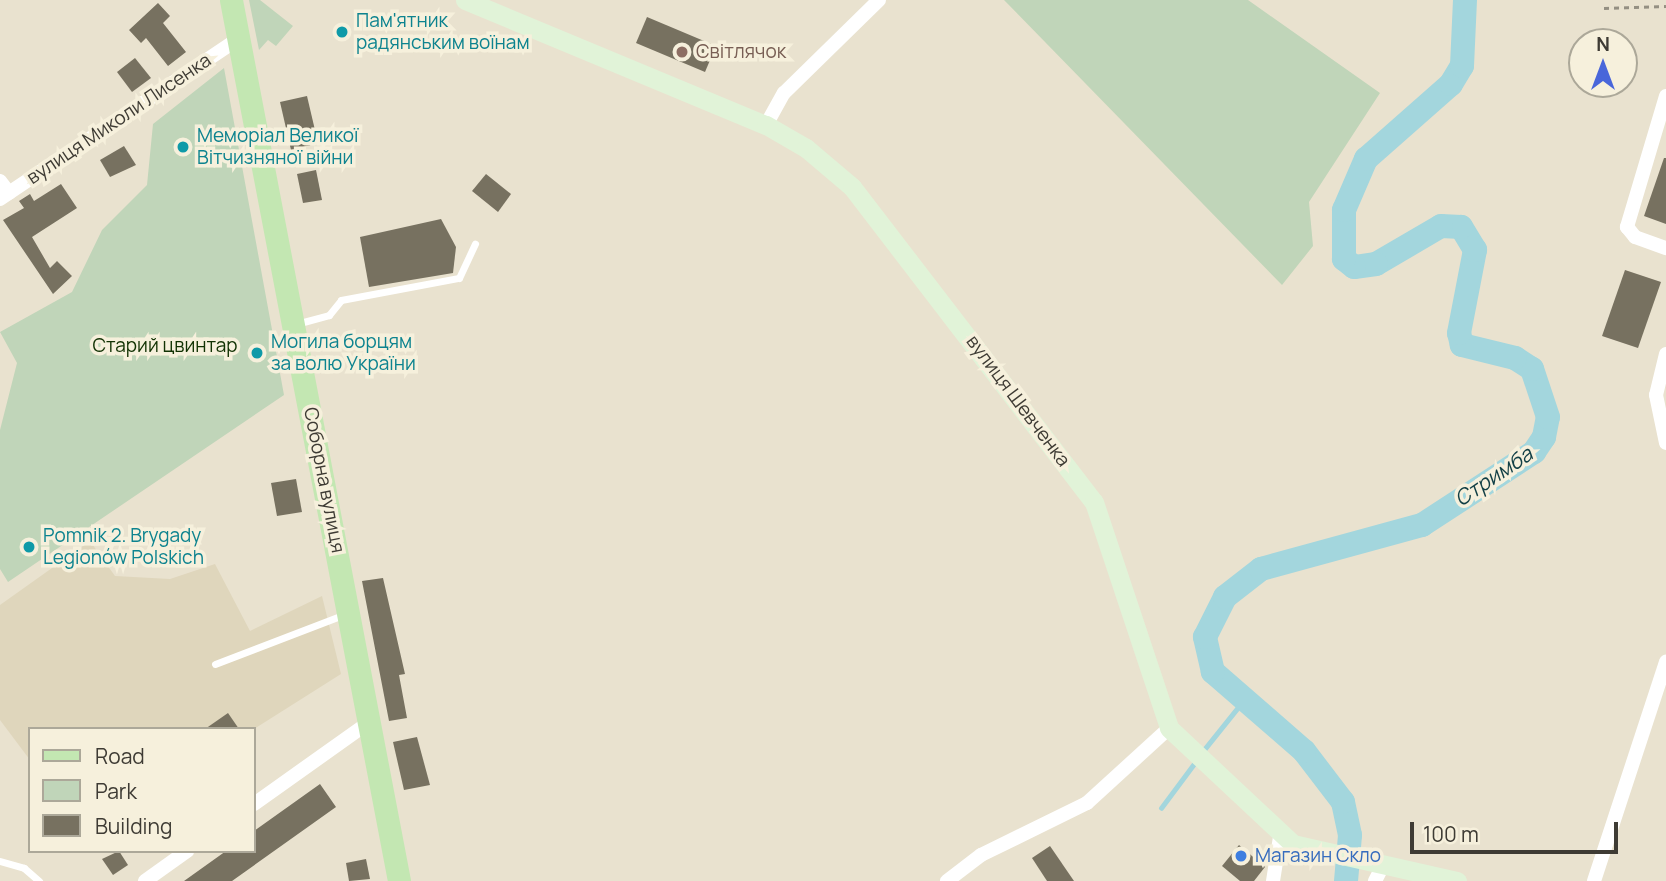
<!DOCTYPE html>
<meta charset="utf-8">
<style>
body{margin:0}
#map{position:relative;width:1666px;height:881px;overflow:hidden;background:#e9e2cf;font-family:Manrope,sans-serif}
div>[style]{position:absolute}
.built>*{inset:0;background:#dfd6bc}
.green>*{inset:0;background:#c0d5b9}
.stream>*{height:4.5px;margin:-2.25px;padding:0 2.25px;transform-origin:2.25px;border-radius:2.25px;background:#a3d6dd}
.river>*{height:24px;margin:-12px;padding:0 12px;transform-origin:12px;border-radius:12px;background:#a3d6dd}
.building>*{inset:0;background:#777160}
.path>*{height:2.5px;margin-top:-1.25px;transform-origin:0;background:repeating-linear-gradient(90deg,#948f82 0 5px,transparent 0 10px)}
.lane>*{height:7px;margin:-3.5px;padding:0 3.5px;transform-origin:3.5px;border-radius:3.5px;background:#fff}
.street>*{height:14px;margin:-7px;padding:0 7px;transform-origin:7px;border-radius:7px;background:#fff}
.secondary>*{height:19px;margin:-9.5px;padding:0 9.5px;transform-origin:9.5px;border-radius:9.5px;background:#e1f3d8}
.primary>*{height:23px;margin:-11.5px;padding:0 11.5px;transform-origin:11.5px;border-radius:11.5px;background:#c3e7b2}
.dots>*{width:19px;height:19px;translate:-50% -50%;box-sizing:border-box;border:4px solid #f6f0dc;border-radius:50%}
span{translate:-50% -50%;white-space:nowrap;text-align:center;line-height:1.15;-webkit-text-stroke:7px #f6f0dc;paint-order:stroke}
.culture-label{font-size:19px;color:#0d838f}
.left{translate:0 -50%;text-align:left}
.education-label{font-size:19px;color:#785e54}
.street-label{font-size:19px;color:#3e3b34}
.park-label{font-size:19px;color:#113203}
.shop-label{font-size:19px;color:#366cbe}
.water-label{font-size:21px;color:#113f45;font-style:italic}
.legend{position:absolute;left:28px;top:727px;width:228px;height:126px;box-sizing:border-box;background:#f6f0dc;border:2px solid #aca899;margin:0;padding:9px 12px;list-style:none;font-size:21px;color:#3e3b34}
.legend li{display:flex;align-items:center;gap:14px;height:35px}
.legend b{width:35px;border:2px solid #aca899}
.north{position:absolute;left:1568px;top:28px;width:70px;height:70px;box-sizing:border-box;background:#f6f0dc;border:2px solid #aca899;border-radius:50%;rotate:0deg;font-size:19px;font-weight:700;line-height:28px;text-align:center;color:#3e3b34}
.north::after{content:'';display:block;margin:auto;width:24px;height:32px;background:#4966da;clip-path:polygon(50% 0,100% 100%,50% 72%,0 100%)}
.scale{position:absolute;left:1410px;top:822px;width:208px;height:32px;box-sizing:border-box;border:4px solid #3e3b34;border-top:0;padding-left:9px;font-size:21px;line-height:24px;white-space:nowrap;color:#3e3b34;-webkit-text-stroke:5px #f6f0dc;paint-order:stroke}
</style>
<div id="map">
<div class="built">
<div style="clip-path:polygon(90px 541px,115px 576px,170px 579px,215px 564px,250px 631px,322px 596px,341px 674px,254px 729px,30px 729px,30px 760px,0 720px,0 605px)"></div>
</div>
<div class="green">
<div style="clip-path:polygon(249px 0,260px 0,293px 26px,276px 46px,268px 40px,259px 50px)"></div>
<div style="clip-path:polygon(1004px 0,1248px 0,1380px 93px,1309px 202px,1313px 246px,1282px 285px)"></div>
<div style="clip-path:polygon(224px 68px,284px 395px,8px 582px,0 569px,0 430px,17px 363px,0 332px,72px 292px,102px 230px,147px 185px,153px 124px)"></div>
</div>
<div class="stream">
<div style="left:1203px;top:751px;width:64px;rotate:-51.3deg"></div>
<div style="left:1161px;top:808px;width:59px;rotate:-53.3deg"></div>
</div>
<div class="river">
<div style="left:1346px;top:881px;width:46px;rotate:-85deg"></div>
<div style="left:1350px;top:835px;width:34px;rotate:-102deg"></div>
<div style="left:1343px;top:802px;width:64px;rotate:-127.4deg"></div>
<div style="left:1304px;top:751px;width:121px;rotate:-139deg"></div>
<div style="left:1213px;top:672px;width:36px;rotate:-103deg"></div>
<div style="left:1205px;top:637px;width:45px;rotate:-63.4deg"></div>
<div style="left:1225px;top:597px;width:46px;rotate:-37.9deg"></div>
<div style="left:1261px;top:569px;width:167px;rotate:-15.3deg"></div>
<div style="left:1422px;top:525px;width:134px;rotate:-33.1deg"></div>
<div style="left:1534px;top:452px;width:18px;rotate:-56deg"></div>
<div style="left:1544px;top:437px;width:20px;rotate:-79deg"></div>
<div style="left:1548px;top:417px;width:51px;rotate:-108.4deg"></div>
<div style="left:1532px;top:369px;width:20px;rotate:-147deg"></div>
<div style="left:1515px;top:358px;width:55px;rotate:-166.2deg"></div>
<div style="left:1462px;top:345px;width:12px;rotate:-104deg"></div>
<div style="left:1459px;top:333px;width:85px;rotate:-79.1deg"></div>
<div style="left:1475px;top:250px;width:27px;rotate:-121deg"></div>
<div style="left:1461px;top:227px;width:20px;rotate:-177deg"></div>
<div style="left:1441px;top:226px;width:75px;rotate:149.7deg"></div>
<div style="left:1376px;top:264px;width:22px;rotate:172deg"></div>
<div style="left:1354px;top:267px;width:13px;rotate:-141deg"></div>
<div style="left:1344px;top:259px;width:49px;rotate:-90deg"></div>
<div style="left:1344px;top:210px;width:56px;rotate:-66.7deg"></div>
<div style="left:1366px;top:159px;width:113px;rotate:-41.4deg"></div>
<div style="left:1451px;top:84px;width:21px;rotate:-59deg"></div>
<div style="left:1462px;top:66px;width:66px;rotate:-87.4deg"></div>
</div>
<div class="building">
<div style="clip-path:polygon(158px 3px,170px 16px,163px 23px,186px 52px,168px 66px,146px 38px,141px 43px,129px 30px)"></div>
<div style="clip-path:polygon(647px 17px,716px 46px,705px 72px,636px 43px)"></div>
<div style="clip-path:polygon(135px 58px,151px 78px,132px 92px,117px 72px)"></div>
<div style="clip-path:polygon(307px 96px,318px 143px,291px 150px,280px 102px)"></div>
<div style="clip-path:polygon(124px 146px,136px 165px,110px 177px,100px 160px)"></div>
<div style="clip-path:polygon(1664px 158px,1666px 158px,1666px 224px,1644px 216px)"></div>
<div style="clip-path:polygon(316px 170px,322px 200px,303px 203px,297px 174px)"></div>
<div style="clip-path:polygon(486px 174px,511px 194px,498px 212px,472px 191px)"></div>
<div style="clip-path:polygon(61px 184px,77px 208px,32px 237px,50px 268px,57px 261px,72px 276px,53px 294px,3px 220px,24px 208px,19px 201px,30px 194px,34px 201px)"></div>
<div style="clip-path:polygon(441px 219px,456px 247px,453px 273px,369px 287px,360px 237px)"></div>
<div style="clip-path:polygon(1625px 270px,1661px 282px,1638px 348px,1602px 336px)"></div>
<div style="clip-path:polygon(296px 479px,302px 512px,277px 516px,271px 483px)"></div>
<div style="clip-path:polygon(383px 578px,405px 674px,399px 675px,407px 718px,389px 721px,362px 581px)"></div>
<div style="clip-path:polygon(228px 713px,239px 729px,205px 729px)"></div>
<div style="clip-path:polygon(417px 737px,430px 785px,404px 790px,393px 742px)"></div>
<div style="clip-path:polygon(320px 784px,336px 807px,232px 881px,184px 881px,226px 851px,254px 851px,254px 831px)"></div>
<div style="clip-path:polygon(1239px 845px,1265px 867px,1254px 881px,1240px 881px,1222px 866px)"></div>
<div style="clip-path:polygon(1050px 846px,1074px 881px,1047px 881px,1032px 858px)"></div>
<div style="clip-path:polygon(119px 851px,128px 865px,113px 875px,102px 859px)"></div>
<div style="clip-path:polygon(366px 859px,370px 879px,349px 881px,346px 863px)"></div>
</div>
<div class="path">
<div style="left:1604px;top:8px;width:62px;rotate:-1.8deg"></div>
</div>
<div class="lane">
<div style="left:296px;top:324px;width:34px;rotate:-15deg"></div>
<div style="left:329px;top:315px;width:19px;rotate:-51deg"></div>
<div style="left:341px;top:300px;width:120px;rotate:-10.6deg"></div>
<div style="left:459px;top:278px;width:38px;rotate:-65deg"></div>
<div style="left:215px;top:664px;width:139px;rotate:-21deg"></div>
<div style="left:0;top:861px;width:25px;rotate:16deg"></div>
<div style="left:24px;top:868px;width:20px;rotate:41deg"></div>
</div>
<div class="street">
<div style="left:1666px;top:96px;width:137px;rotate:106.6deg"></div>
<div style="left:1627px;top:227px;width:13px;rotate:51deg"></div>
<div style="left:1635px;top:237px;width:33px;rotate:20deg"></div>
<div style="left:766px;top:125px;width:37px;rotate:-61deg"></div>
<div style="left:784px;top:93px;width:133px;rotate:-44.4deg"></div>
<div style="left:0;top:181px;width:15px;rotate:53deg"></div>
<div style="left:0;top:199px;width:287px;rotate:-33.9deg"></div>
<div style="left:1666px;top:354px;width:42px;rotate:103.7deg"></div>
<div style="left:1656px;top:395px;width:49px;rotate:78.2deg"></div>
<div style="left:254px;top:804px;width:140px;rotate:-35.4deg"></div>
<div style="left:145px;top:881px;width:52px;rotate:-35.5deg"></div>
<div style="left:947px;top:881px;width:43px;rotate:-37.4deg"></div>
<div style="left:981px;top:855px;width:118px;rotate:-26.1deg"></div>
<div style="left:1087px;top:803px;width:111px;rotate:-42.4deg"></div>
<div style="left:1273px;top:881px;width:45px;rotate:-81deg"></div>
<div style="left:1375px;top:881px;width:16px;rotate:-63deg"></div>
<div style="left:1594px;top:881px;width:231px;rotate:-71.8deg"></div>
</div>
<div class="secondary">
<div style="left:465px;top:0;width:326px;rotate:22.6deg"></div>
<div style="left:766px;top:125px;width:46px;rotate:29.9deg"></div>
<div style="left:806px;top:148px;width:60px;rotate:40.3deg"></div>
<div style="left:852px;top:187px;width:397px;rotate:52.5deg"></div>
<div style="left:1094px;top:502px;width:238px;rotate:71.6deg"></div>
<div style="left:1169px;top:728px;width:170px;rotate:43.1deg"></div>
<div style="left:1293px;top:844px;width:168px;rotate:12.7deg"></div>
</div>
<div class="primary">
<div style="left:231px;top:0;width:897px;rotate:79.2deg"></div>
</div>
<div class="dots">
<div style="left:342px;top:32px;background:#0f9aa8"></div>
<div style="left:682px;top:52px;background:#8d6e63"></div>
<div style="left:183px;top:147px;background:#0f9aa8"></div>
<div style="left:257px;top:353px;background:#0f9aa8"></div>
<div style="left:29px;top:547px;background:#0f9aa8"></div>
<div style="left:1241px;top:856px;background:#3f7fe0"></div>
</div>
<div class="culture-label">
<span class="left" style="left:356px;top:32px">Пам'ятник<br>радянським воїнам</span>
<span class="left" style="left:197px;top:147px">Меморіал Великої<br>Вітчизняної війни</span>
<span class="left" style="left:271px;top:353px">Могила борцям<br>за волю України</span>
<span class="left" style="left:43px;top:547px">Pomnik 2. Brygady<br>Legionów Polskich</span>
</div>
<div class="education-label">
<span class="left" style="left:696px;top:52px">Світлячок</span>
</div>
<div class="street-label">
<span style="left:119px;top:119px;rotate:-34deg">вулиця Миколи Лисенка</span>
<span style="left:1018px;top:401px;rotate:53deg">вулиця Шевченка</span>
<span style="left:324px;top:480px;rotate:79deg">Соборна вулиця</span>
</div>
<div class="park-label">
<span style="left:165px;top:346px">Старий цвинтар</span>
</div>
<div class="shop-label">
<span class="left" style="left:1255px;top:856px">Магазин Скло</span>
</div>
<div class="water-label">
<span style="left:1493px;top:476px;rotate:-34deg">Стримба</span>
</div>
<ul class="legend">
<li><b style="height:9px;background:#c3e7b2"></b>Road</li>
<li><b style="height:19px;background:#c0d5b9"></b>Park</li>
<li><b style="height:19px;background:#777160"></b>Building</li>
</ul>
<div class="north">N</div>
<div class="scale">100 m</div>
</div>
